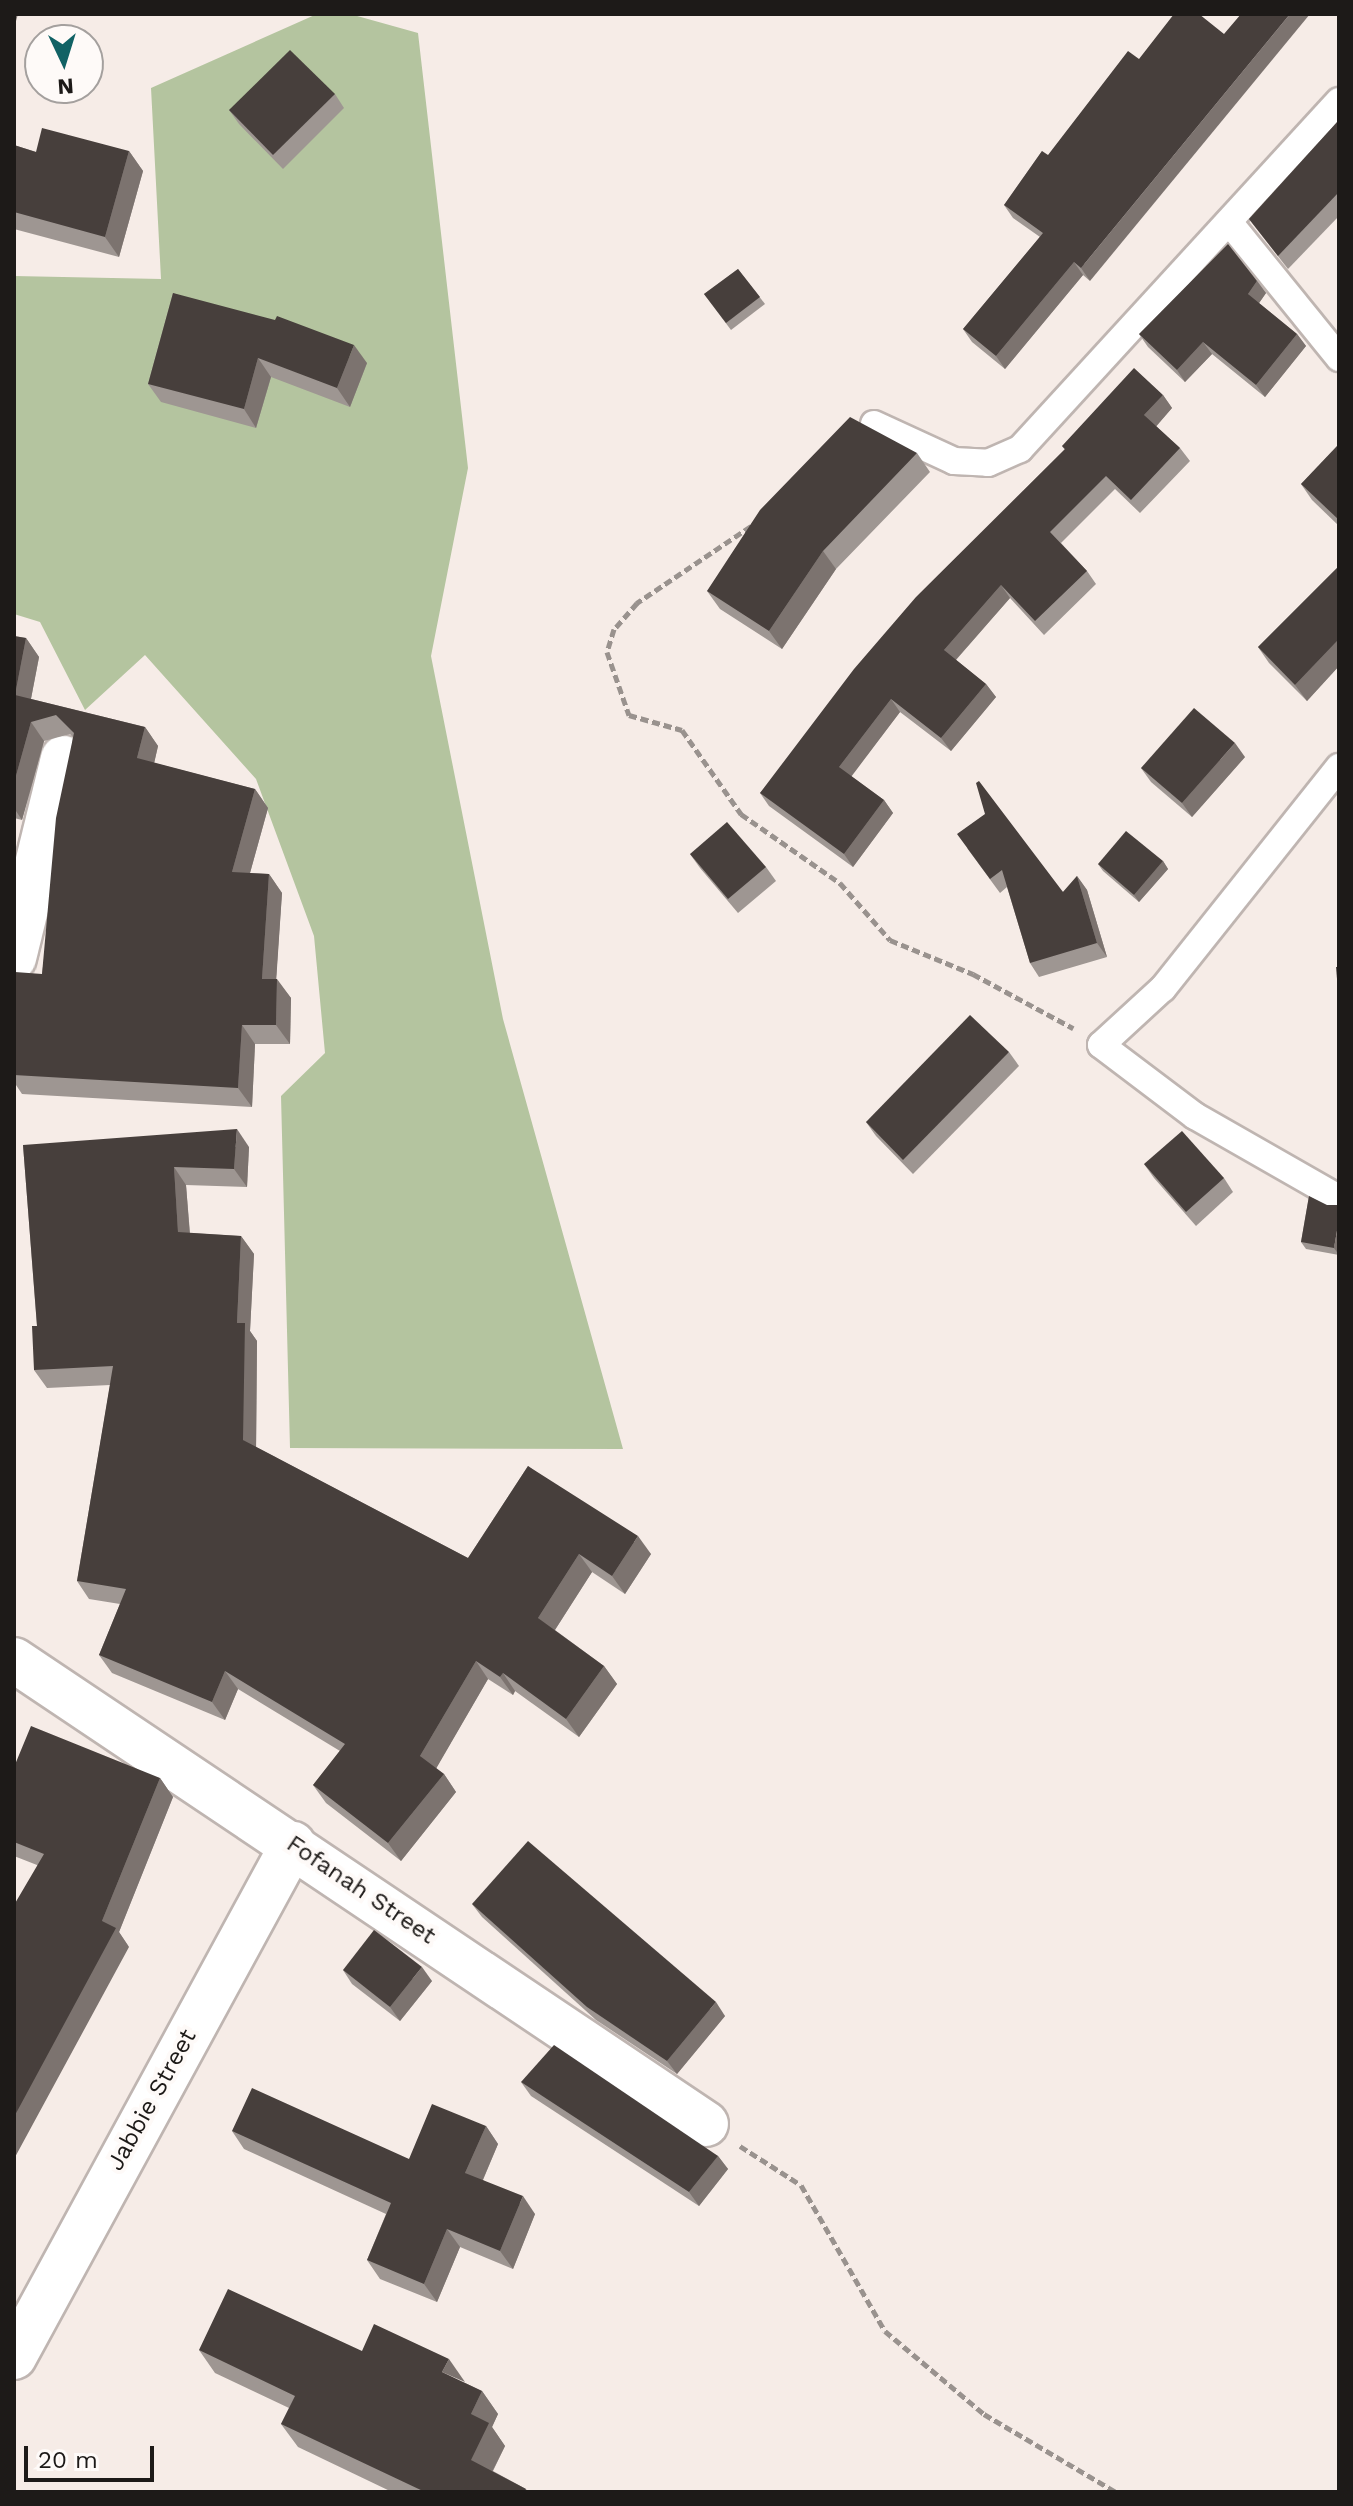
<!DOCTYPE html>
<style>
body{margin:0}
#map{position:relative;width:1353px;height:2506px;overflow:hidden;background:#f6ece7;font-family:"Work Sans",sans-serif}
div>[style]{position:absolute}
.green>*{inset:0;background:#b4c49f}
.path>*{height:5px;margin-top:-2.5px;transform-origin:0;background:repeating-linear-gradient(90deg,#99928e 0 8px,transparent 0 12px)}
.roads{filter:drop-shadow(2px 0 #bfb5b1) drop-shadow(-2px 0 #bfb5b1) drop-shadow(0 2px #bfb5b1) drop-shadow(0 -2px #bfb5b1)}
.service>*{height:26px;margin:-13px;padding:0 13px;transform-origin:13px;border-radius:13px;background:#fff}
.minor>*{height:44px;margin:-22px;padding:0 22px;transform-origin:22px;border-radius:22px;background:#fff}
.wall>*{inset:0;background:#9e9692}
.shaded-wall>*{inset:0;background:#7c736f}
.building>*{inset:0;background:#473f3c}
span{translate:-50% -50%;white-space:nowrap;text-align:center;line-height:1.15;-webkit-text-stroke:8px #fefaf8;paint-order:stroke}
.street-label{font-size:24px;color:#1d1a18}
.frame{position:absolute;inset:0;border:16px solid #1d1a18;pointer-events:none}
.north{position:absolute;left:24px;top:24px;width:80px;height:80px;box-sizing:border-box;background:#fefaf8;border:2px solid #a4a09e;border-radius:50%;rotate:176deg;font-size:22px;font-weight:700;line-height:32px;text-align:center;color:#1d1a18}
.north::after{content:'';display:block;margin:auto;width:28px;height:36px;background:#116265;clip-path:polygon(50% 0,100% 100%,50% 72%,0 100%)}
.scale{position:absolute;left:24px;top:2446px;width:130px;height:36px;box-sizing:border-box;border:4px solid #1d1a18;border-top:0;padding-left:10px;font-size:24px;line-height:28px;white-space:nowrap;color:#1d1a18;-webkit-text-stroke:6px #fefaf8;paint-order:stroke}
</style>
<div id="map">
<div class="green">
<div style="clip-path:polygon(317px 14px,350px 14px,418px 33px,468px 468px,431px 656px,503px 1019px,623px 1449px,290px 1448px,281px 1096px,325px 1053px,314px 936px,256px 779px,145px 655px,85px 710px,40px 622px,14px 614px,14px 276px,161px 279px,151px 88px)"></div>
</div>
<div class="path">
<div style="left:751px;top:526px;width:138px;rotate:146deg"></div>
<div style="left:637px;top:603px;width:35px;rotate:131deg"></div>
<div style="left:614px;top:629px;width:24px;rotate:107deg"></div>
<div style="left:607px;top:652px;width:67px;rotate:70.8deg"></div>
<div style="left:629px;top:715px;width:55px;rotate:15.8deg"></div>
<div style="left:682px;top:730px;width:103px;rotate:54.9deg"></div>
<div style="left:741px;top:814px;width:121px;rotate:34.9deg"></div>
<div style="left:840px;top:883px;width:76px;rotate:48.7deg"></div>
<div style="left:890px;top:940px;width:90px;rotate:22.3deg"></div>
<div style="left:973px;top:974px;width:114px;rotate:28.4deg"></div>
<div style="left:740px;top:2146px;width:72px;rotate:32.6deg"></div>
<div style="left:801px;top:2185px;width:168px;rotate:60.1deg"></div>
<div style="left:885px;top:2331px;width:129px;rotate:40deg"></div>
<div style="left:984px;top:2414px;width:153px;rotate:30.6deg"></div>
</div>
<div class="roads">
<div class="service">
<div style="left:1229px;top:222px;width:175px;rotate:51deg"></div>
<div style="left:874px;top:424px;width:88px;rotate:24.8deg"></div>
<div style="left:954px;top:461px;width:34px;rotate:3deg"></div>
<div style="left:988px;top:463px;width:35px;rotate:-24deg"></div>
<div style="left:1020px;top:449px;width:472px;rotate:-47.5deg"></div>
<div style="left:1339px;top:767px;width:283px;rotate:128.5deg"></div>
<div style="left:1163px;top:988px;width:84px;rotate:137.4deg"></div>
<div style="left:1101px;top:1045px;width:118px;rotate:37.1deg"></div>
<div style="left:1195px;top:1116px;width:166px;rotate:29.7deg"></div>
</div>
<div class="minor">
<div style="left:14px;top:958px;width:206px;rotate:-76.2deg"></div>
<div style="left:14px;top:1660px;width:833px;rotate:33.84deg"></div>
<div style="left:14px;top:2357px;width:584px;rotate:-61.46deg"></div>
</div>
</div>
<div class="wall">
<div style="clip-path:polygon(335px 94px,344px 108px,283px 169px,239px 124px,229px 110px)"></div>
<div style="clip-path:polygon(1339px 120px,1339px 216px,1288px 269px,1249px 219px)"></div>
<div style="clip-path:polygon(14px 145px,36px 152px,129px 151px,143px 171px,119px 257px,14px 229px)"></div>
<div style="clip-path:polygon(1042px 151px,1090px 281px,1083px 275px,1005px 369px,972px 342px,963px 329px,1040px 237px,1013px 218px,1004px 205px)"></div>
<div style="clip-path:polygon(738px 269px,765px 304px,731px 330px,704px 294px)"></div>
<div style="clip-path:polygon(1257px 281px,1266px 293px,1259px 303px,1297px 334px,1306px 346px,1265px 397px,1212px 354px,1185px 382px,1148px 347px,1139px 334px)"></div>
<div style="clip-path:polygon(173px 293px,367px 363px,350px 407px,271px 377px,256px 428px,161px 402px,148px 384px)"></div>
<div style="clip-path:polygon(1163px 395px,1172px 408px,1156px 426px,1180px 448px,1190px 461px,1140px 513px,1115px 489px,1061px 543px,1087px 571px,1096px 584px,1044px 635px,1010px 598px,956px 660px,986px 684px,996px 697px,951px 751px,900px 712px,851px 776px,884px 800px,893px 813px,853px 867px,769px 806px,760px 793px,1065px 450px,1062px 446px)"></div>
<div style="clip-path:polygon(1339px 444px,1339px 526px,1312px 500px,1301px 484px)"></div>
<div style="clip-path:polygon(917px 453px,930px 472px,836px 569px,782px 649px,720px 609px,707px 591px)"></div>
<div style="clip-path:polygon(1339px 566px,1339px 666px,1307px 701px,1269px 663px,1258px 647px)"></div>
<div style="clip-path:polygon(14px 636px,26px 638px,39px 657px,31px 699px,145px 727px,158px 746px,154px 763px,255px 789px,268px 808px,250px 873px,269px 874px,282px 893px,276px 979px,291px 998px,290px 1044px,255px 1044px,252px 1107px,22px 1094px,14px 1082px,14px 1075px,42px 974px,73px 737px,70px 734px,44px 741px,22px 820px,14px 818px)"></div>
<div style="clip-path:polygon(1245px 757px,1192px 817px,1151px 782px,1141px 768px)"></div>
<div style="clip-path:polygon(967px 848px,1063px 892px,1077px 876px,1087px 890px,1107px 957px,1039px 977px,1030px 963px,1007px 887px,1000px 893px)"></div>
<div style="clip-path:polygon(690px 854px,766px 867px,776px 881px,738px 913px,700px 868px)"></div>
<div style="clip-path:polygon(1163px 861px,1168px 869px,1139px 902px,1103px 871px,1098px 864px)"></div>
<div style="clip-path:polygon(1009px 1052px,1019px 1066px,913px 1174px,876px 1136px,866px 1122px)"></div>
<div style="clip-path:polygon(23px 1145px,249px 1147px,247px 1187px,186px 1185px,190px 1233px,241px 1236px,254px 1254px,250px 1331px,257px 1341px,256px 1447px,468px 1558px,528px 1466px,651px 1554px,625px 1594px,592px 1572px,555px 1630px,604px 1666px,617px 1684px,579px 1737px,515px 1691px,513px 1695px,488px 1679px,436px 1768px,444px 1774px,456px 1792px,401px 1861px,326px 1803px,313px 1785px,340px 1751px,238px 1689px,225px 1720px,112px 1673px,99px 1655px,120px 1604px,89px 1599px,77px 1581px,110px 1385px,47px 1388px,34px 1370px,37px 1326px)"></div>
<div style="clip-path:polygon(1144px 1164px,1224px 1178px,1233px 1192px,1196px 1226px,1154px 1178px)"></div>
<div style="clip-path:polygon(1309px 1196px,1339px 1255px,1306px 1249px,1301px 1242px)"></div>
<div style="clip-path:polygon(14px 1767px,160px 1778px,173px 1797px,119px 1932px,129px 1947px,37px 1865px,14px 1856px)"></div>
<div style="clip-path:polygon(472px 1904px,725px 2016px,677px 2074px,596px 2020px,482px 1917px)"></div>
<div style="clip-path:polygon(343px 1970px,432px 1981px,400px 2021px,352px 1984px)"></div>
<div style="clip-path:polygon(521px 2082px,718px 2156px,728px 2169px,699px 2206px,531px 2096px)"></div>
<div style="clip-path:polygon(486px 2126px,498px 2144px,483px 2180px,535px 2214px,513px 2269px,460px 2247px,437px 2302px,380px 2279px,367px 2260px,386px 2214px,244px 2149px,232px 2131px,409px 2159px)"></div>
<div style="clip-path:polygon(199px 2350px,362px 2351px,465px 2383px,482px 2391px,498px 2414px,492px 2427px,505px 2446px,493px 2471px,526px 2489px,528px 2492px,392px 2492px,298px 2447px,281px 2424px,289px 2408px,215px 2373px)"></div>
</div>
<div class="shaded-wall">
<div style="clip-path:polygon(14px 14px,18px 14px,14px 28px)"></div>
<div style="clip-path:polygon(1290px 14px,1310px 14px,1090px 281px,1081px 268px)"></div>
<div style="clip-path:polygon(129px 151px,143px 171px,119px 257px,105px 237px)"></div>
<div style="clip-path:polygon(1074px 262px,1083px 275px,1005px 369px,996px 356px)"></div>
<div style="clip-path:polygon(1257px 281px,1266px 293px,1257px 306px,1248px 294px)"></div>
<div style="clip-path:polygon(1297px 334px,1306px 346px,1265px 397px,1256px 385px)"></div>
<div style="clip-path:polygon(1203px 342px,1212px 354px,1185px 382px,1177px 370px)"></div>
<div style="clip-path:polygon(354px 345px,367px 363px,350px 407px,337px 388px)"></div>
<div style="clip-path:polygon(258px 358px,271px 377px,256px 428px,244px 409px)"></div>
<div style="clip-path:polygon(1163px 395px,1172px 408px,1154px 429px,1144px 415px)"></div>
<div style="clip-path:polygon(823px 551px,836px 569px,782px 649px,769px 631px)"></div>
<div style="clip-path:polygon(1001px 585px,1010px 598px,953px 663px,944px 650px)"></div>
<div style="clip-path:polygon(26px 638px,39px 657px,28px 714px,15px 695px)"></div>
<div style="clip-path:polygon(1339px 639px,1339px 666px,1307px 701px,1295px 685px)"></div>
<div style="clip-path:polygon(986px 684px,996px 697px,951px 751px,941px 738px)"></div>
<div style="clip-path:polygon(891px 699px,900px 712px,848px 781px,839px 767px)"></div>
<div style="clip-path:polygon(31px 722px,44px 741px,22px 820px,14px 808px,14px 783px)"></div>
<div style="clip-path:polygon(145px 727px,158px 746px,151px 777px,137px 758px)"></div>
<div style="clip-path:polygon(1235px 743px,1245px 757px,1192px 817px,1182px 803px)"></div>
<div style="clip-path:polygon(255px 789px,268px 808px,245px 891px,232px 872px)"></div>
<div style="clip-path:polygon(884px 800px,893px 813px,853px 867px,844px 854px)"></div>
<div style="clip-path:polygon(1163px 861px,1168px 869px,1139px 902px,1134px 895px)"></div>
<div style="clip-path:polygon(269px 874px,282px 893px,275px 998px,262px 979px)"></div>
<div style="clip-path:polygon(1077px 876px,1087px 890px,1107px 957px,1097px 943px)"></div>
<div style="clip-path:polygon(277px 979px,291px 998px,290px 1044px,276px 1025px)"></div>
<div style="clip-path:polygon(242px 1025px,255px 1044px,252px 1107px,238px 1088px)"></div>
<div style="clip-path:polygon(237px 1129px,249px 1147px,247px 1187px,234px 1169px)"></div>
<div style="clip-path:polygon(174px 1167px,186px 1185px,191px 1250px,178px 1232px)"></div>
<div style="clip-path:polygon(1339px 1219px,1339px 1255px,1334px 1248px)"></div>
<div style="clip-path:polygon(241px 1236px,254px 1254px,250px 1331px,257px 1341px,256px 1458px,243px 1440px,237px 1323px)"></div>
<div style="clip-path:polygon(638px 1536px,651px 1554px,625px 1594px,612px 1576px)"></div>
<div style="clip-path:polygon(579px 1554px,592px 1572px,551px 1636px,538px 1618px)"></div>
<div style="clip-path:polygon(476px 1661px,488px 1679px,433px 1774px,420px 1756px)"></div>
<div style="clip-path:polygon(604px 1666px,617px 1684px,579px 1737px,566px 1719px)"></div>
<div style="clip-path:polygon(225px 1671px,238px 1689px,225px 1720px,212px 1702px)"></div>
<div style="clip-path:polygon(503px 1673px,515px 1691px,513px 1695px,500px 1677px)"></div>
<div style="clip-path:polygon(444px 1774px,456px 1792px,401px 1861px,388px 1843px)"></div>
<div style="clip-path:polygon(160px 1778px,173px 1797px,119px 1932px,129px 1947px,14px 2159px,14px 2117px,102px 1921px)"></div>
<div style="clip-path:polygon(422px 1967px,432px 1981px,400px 2021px,390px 2007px)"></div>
<div style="clip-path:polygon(716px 2002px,725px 2016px,677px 2074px,667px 2061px)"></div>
<div style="clip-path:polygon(486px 2126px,498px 2144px,478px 2191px,465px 2173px)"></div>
<div style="clip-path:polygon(718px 2156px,728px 2169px,699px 2206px,689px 2192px)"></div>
<div style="clip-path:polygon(523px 2196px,535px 2214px,513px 2269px,500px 2251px)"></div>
<div style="clip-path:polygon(447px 2229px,460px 2247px,437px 2302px,424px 2284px)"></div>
<div style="clip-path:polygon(449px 2359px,465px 2382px,442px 2372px)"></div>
<div style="clip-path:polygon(482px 2391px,498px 2414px,492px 2427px,505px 2446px,487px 2482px,471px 2460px,471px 2414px)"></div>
</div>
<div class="building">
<div style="clip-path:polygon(1174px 14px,1199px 14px,1224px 34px,1241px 14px,1290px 14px,1081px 268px,1074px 262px,996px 356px,963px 329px,1043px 233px,1004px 205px,1042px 151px,1048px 155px,1128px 51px,1139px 59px)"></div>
<div style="clip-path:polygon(290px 50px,335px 94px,273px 155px,229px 110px)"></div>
<div style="clip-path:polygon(1339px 120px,1339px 192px,1278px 256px,1249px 219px)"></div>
<div style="clip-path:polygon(42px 128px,129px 151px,105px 237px,14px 212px,14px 145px,36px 152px)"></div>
<div style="clip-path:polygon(1228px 244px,1257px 281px,1248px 294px,1297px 334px,1256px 385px,1203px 342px,1177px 370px,1139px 334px)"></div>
<div style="clip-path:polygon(738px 269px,760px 297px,726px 323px,704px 294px)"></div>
<div style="clip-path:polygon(173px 293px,275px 320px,277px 316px,354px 345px,337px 388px,258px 358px,244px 409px,148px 384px)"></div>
<div style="clip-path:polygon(1134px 368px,1163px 395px,1144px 415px,1180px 448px,1131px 500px,1106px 476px,1050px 532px,1087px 571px,1035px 621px,1001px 585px,944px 650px,986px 684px,941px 738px,891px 699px,839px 767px,884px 800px,844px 854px,760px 793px,854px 669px,916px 597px,1065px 449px,1062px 446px)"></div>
<div style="clip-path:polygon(850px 417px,917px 453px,823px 551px,769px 631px,707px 591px,760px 510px)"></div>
<div style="clip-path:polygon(1339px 444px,1339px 520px,1301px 484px)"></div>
<div style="clip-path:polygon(1339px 566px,1339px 639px,1295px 685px,1258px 647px)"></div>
<div style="clip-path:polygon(14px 636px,26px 638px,15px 695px,145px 727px,137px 758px,255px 789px,232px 872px,269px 874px,262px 979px,277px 979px,276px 1025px,242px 1025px,238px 1088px,14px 1075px,15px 972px,42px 974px,56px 818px,74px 733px,56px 715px,31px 722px,14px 783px)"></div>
<div style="clip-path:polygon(1194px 708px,1235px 743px,1182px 803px,1141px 768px)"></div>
<div style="clip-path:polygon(979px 781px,1063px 892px,1077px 876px,1097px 943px,1030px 963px,1002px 870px,990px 879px,957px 834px,985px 814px,976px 783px)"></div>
<div style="clip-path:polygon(727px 822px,766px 867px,728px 899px,690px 854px)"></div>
<div style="clip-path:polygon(1126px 831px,1163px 861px,1134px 895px,1098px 864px)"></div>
<div style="clip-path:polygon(1336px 967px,1339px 967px,1339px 1003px)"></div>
<div style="clip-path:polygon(970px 1015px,1009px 1052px,903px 1160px,866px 1122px)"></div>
<div style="clip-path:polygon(237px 1129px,234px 1169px,174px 1167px,178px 1232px,241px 1236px,237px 1323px,245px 1323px,243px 1440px,468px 1558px,528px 1466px,638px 1536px,612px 1576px,579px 1554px,538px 1618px,604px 1666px,566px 1719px,503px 1673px,500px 1677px,476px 1661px,420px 1756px,444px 1774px,388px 1843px,313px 1785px,345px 1744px,225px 1671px,212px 1702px,99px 1655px,126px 1589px,77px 1581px,113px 1366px,34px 1370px,32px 1326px,37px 1326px,23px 1145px)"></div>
<div style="clip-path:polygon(1182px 1131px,1224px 1178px,1186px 1212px,1144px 1164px)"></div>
<div style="clip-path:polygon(1309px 1196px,1327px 1205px,1339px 1205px,1339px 1219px,1334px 1248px,1301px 1242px)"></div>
<div style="clip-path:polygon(31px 1726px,160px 1778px,102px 1921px,116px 1928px,14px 2117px,14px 1905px,44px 1854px,14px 1842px,14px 1767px)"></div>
<div style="clip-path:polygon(528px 1841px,716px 2002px,667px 2061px,587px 2007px,472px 1904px)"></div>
<div style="clip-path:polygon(374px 1930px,422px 1967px,390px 2007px,343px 1970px)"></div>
<div style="clip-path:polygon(554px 2045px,718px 2156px,689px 2192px,521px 2082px)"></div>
<div style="clip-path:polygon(252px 2088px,409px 2159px,432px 2104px,486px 2126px,465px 2173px,523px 2196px,500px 2251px,447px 2229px,424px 2284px,367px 2260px,391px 2203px,232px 2131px)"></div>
<div style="clip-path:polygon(228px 2289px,362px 2351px,374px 2324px,449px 2359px,442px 2372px,482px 2391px,471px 2414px,489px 2423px,471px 2460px,526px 2489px,524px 2492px,425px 2492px,281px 2424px,295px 2396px,199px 2350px)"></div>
</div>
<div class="street-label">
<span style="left:361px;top:1890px;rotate:34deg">Fofanah Street</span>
<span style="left:152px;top:2100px;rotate:-61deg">Jabbie Street</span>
</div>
<div class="frame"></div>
<div class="north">N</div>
<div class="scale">20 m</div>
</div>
